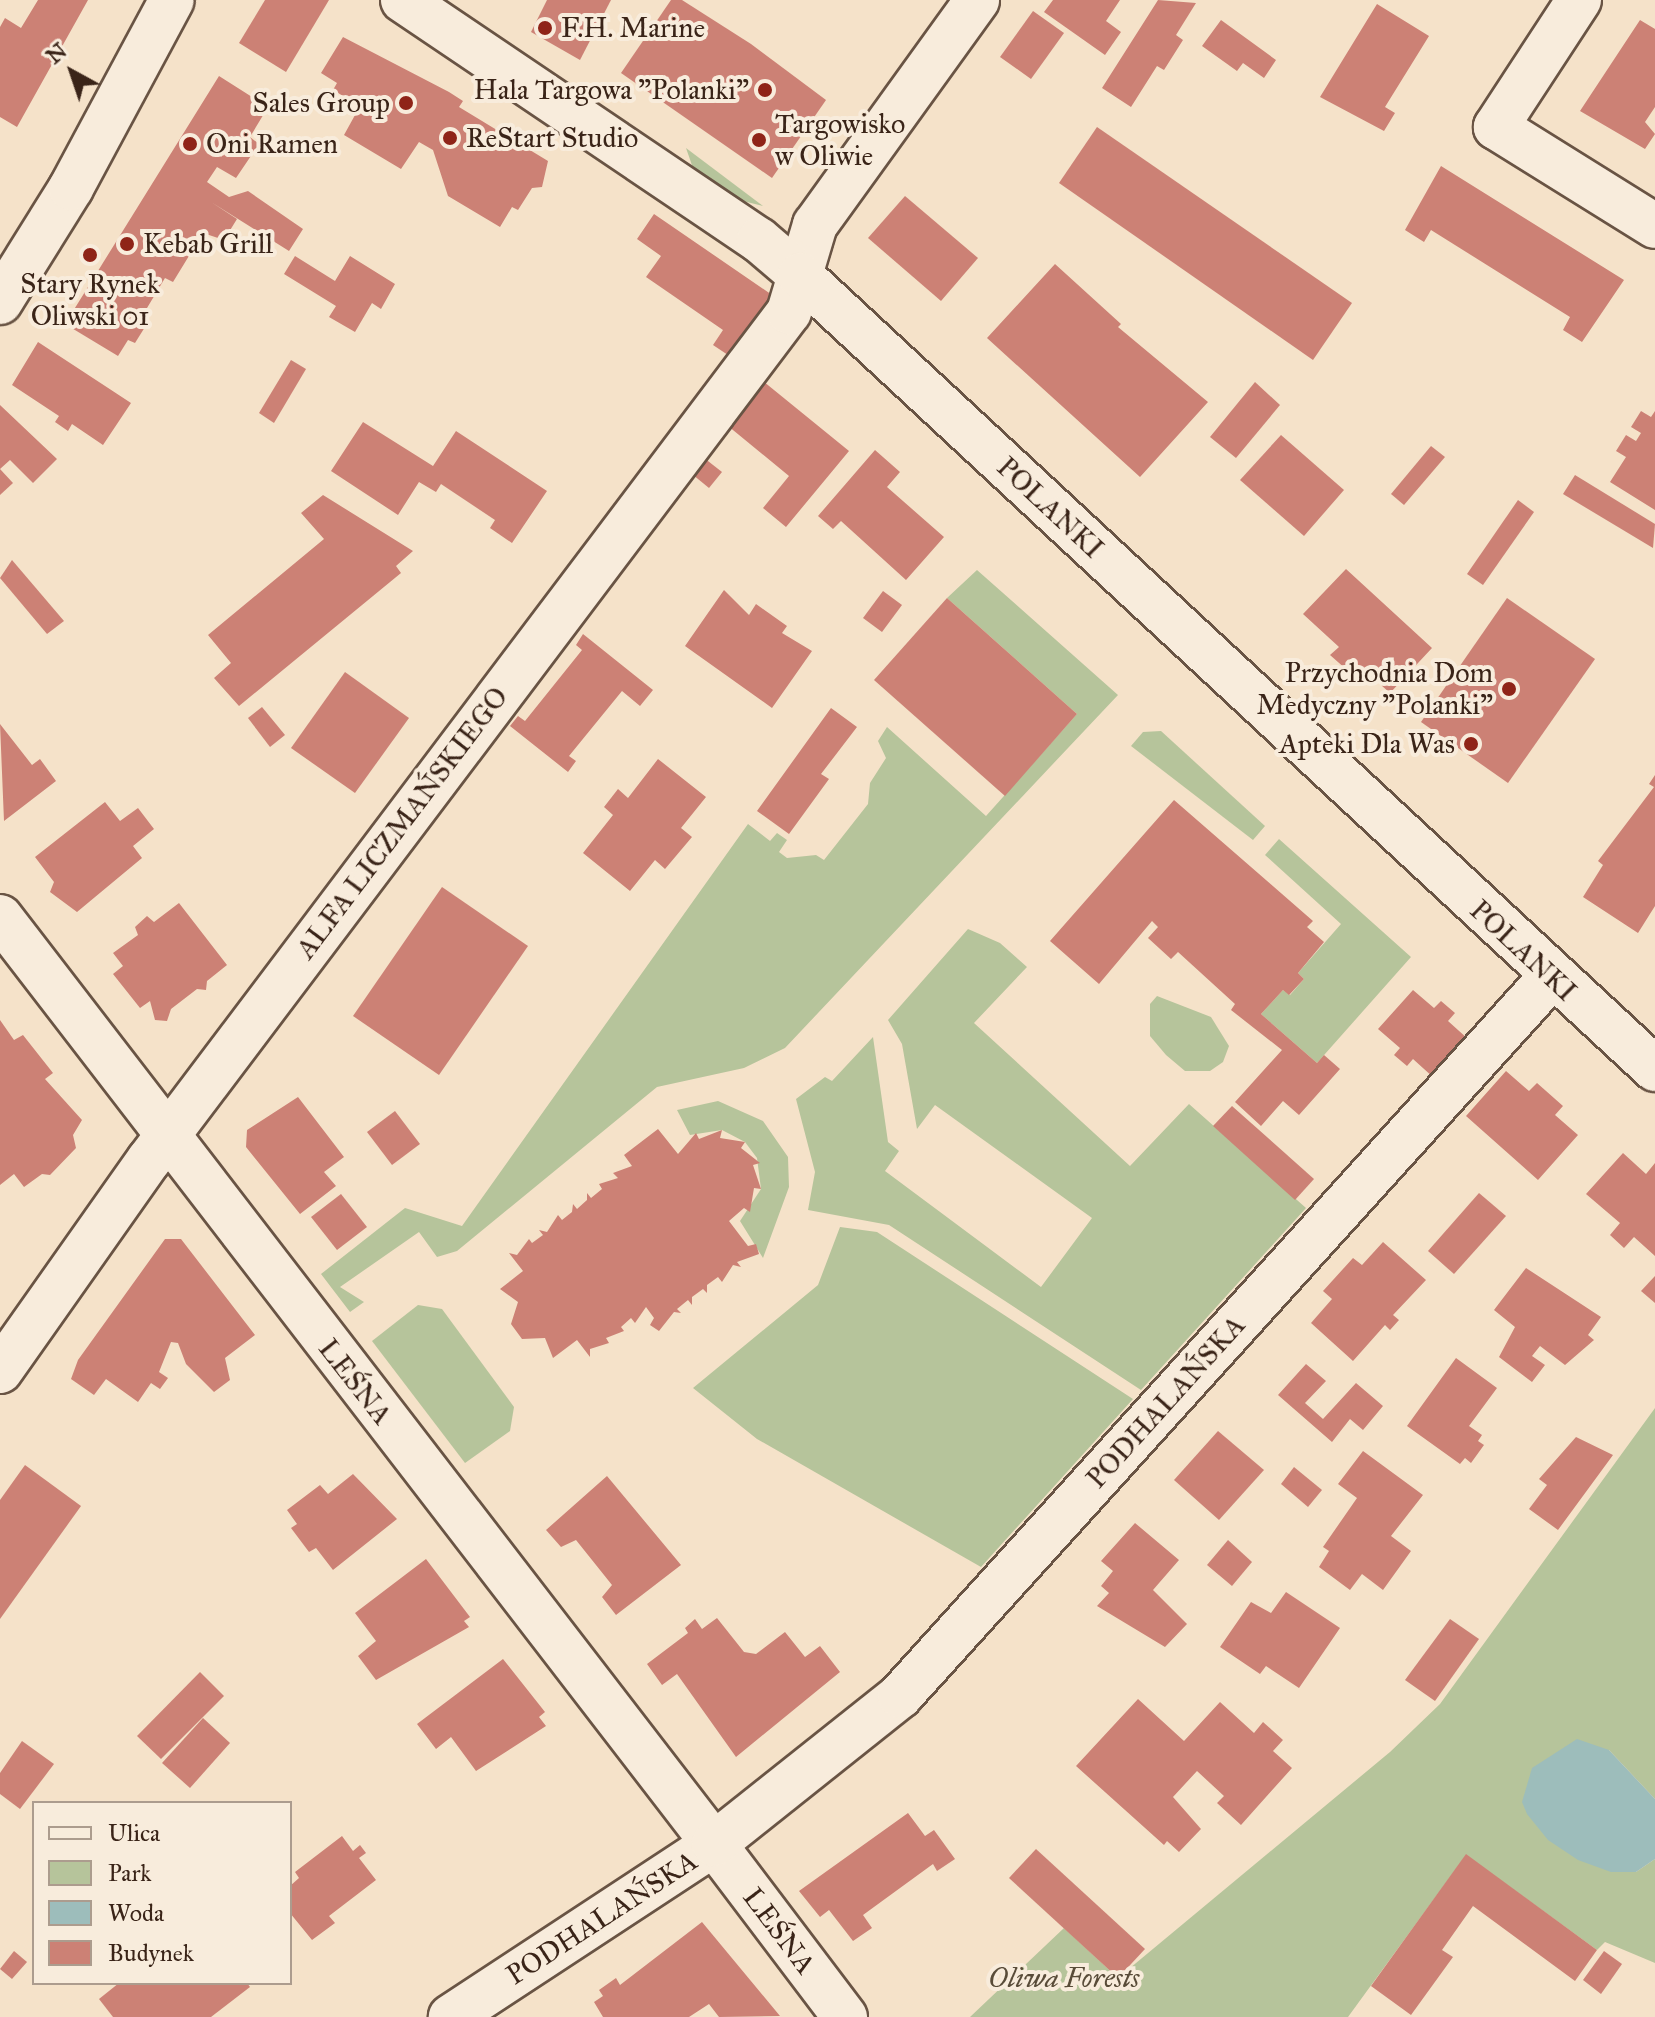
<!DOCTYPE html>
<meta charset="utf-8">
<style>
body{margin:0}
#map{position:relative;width:1655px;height:2017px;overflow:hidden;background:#f5e2c9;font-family:"IM FELL Great Primer",serif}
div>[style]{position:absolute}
.green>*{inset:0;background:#b6c49b}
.water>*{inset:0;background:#9dbdbb}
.building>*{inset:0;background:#cc8175}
.roads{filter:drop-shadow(2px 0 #695444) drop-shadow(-2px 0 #695444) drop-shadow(0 2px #695444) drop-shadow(0 -2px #695444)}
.street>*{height:44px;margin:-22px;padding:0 22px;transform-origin:22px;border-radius:22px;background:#f8ecdc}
.secondary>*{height:44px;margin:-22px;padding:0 22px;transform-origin:22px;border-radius:22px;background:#f8ecdc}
.dots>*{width:22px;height:22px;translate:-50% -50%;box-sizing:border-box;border:4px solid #f8ecdc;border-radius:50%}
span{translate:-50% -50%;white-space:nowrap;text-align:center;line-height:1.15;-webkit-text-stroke:8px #f8ecdc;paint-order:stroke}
.poi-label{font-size:28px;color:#3a2418}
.left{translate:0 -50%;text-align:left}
.right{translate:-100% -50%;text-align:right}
.street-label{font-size:28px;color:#3a2418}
.park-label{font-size:28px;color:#594c39;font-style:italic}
.legend{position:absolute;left:32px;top:1801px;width:260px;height:184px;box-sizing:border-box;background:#f8ecdc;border:2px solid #ac9c8e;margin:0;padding:10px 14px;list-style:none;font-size:24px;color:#3a2418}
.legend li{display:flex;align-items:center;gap:16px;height:40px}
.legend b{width:40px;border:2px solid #ac9c8e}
.north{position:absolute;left:32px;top:32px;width:80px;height:80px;-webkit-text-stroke:6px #f8ecdc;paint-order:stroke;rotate:320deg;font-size:22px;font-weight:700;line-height:32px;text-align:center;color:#3a2418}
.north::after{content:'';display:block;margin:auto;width:28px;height:36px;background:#3a2418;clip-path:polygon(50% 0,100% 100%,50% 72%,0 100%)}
</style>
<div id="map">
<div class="green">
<div style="clip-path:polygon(686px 148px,763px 206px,739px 200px,694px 171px)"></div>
<div style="clip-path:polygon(977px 570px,1118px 695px,785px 1048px,744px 1068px,657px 1087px,457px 1251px,437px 1257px,419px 1232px,340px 1287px,364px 1302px,350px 1312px,321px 1274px,405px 1208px,462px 1226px,748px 824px,770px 841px,777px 833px,787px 840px,779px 852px,787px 858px,816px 855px,824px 860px,868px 804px,870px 783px,886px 758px,878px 741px,887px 727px,986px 816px,1077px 714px,947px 598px)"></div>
<div style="clip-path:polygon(1161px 731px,1265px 826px,1253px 840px,1131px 746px,1143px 732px)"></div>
<div style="clip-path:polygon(1279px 839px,1411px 957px,1317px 1063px,1261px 1014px,1283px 990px,1290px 995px,1304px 979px,1298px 973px,1341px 924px,1265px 855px)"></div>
<div style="clip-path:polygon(968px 929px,1000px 943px,1027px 967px,974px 1023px,1130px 1166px,1189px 1104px,1306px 1208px,1141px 1390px,889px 1225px,808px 1210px,815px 1172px,796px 1099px,825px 1077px,832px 1081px,873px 1037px,888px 1142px,899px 1151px,885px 1171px,1041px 1287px,1092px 1218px,935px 1105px,917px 1129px,902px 1044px,888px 1020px)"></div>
<div style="clip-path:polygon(1157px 996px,1211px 1017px,1229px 1046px,1223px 1062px,1210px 1071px,1185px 1071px,1166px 1055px,1150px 1036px,1150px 1004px)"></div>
<div style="clip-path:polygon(718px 1101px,763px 1121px,788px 1157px,789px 1187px,763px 1258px,740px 1221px,761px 1189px,757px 1158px,745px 1142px,722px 1130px,690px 1135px,677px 1110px)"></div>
<div style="clip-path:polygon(840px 1227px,877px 1232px,1133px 1399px,981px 1567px,757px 1439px,693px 1388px,818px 1285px)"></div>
<div style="clip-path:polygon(418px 1305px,442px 1309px,514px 1407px,510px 1431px,465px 1463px,372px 1341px)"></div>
<div style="clip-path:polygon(1655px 1408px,1655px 1799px,1609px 1750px,1611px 1872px,1636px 1872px,1655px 1859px,1655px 1963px,1605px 1942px,1597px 1950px,1466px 1855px,1348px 2017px,970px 2017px,1064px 1928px,1118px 1978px,1390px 1752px,1440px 1704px)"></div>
</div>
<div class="water">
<div style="clip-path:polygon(1577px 1739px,1609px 1750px,1655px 1799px,1655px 1859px,1636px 1872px,1611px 1872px,1578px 1860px,1548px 1840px,1527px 1814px,1522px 1802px,1532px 1768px)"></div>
</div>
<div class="building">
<div style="clip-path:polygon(38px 0,88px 0,17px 127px,0 117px,0 27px,5px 18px,21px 28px)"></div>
<div style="clip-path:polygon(265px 0,329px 0,286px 72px,239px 43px)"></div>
<div style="clip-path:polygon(547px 0,611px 0,580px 60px,531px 32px)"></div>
<div style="clip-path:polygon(671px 0,682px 0,751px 44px,826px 100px,772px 178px,621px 73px)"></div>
<div style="clip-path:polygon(1053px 0,1120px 0,1106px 21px,1121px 32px,1105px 55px,1044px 12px)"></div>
<div style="clip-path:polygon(1158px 0,1196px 3px,1176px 35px,1183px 40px,1164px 70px,1157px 66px,1131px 107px,1102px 88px)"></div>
<div style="clip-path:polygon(1377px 4px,1429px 36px,1385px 107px,1395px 113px,1384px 131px,1320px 97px)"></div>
<div style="clip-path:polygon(1033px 11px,1064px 33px,1031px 79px,1000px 57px)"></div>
<div style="clip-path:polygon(1221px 20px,1276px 60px,1264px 78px,1243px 63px,1237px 71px,1202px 46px)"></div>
<div style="clip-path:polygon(1640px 20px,1655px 29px,1655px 107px,1645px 122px,1655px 134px,1645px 149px,1580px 111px)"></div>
<div style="clip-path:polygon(343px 37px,449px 92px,463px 101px,459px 107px,548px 161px,542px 187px,532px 188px,518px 210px,512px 207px,500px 227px,448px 196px,433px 150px,419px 142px,401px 169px,344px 135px,360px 106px,333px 90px,337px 83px,321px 73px)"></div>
<div style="clip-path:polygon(219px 76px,268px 107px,250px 137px,259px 144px,236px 178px,217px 167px,207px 182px,229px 197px,248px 191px,303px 229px,289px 251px,211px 202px,237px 219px,224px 240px,203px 233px,173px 282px,165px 278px,138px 323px,145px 327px,135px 343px,128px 340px,118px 356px,65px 324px)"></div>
<div style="clip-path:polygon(1097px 127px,1352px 303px,1313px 360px,1059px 183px)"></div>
<div style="clip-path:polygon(1441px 166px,1624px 280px,1582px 342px,1563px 330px,1570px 317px,1431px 230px,1424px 242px,1405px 230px)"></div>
<div style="clip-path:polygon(905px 196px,978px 258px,941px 301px,868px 238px)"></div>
<div style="clip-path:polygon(654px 214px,775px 297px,731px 357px,713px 345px,723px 330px,646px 277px,661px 256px,637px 239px)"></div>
<div style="clip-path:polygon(295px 256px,335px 281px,350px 256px,395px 284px,381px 309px,372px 303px,355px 332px,329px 317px,336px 306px,284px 274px)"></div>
<div style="clip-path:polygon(1055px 264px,1121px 324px,1118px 327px,1208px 402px,1140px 477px,987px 338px)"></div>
<div style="clip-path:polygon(38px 342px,131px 403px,103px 445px,72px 424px,68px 431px,55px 422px,59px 416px,12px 385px)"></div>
<div style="clip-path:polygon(291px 360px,306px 369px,274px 423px,259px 413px)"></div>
<div style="clip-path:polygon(758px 377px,849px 451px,786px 527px,763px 508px,789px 476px,722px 421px)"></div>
<div style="clip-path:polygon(1255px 382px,1280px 405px,1236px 458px,1210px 437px)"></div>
<div style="clip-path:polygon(0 405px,57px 459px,33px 483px,10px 460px,0 469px)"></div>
<div style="clip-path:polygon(1641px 411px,1651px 417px,1655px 411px,1655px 510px,1610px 482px,1626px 457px,1616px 451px,1626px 435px,1636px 441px,1641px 433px,1631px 427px)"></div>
<div style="clip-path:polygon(363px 422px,433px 466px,456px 431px,547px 491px,512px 543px,490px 528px,495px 520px,441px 484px,436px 492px,419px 482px,398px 515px,331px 471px)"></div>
<div style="clip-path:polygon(1281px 435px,1344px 490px,1304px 536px,1240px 480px)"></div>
<div style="clip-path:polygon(1431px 446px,1445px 457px,1404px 505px,1391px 494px)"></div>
<div style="clip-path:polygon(875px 450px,900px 472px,887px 487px,944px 537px,906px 580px,841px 521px,833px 529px,818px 516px)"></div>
<div style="clip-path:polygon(699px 454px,722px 472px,709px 488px,687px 470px)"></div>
<div style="clip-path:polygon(0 469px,13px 483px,0 495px)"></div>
<div style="clip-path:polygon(1575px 475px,1655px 524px,1653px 548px,1563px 494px)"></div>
<div style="clip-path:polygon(323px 495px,413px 551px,396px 566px,401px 573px,239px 706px,214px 678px,231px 663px,208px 635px,324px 539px,301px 513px)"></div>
<div style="clip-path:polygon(1518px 500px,1534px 512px,1483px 585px,1467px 574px)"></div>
<div style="clip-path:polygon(12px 560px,64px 621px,47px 634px,0 578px)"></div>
<div style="clip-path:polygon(1346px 569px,1432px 648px,1390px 693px,1355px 662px,1347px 670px,1330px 655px,1339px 647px,1303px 614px)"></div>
<div style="clip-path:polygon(724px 590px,749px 615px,756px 604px,787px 626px,782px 633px,812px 651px,772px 708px,685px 646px)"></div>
<div style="clip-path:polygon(883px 591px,902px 605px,882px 632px,863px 618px)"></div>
<div style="clip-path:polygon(947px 598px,1077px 714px,1005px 796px,874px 680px)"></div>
<div style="clip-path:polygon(1507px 598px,1595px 659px,1508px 783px,1421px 722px)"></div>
<div style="clip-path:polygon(583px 634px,653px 690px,640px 706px,622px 691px,569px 756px,576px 761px,568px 772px,510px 726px,518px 716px,525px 721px,582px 650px,576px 645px)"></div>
<div style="clip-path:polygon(345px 672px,409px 718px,355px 793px,291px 748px)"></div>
<div style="clip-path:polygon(262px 707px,285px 735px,270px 747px,248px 718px)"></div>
<div style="clip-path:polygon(831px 708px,857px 727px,821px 774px,829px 779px,789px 834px,757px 811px)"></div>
<div style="clip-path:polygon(0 724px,32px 765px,40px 759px,56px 781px,4px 821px)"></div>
<div style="clip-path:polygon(658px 759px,706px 797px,681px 828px,692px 837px,665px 869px,655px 860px,630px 891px,583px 853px,613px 815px,604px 807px,618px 789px,628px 798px)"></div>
<div style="clip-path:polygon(1655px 775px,1655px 906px,1638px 933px,1583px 897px,1603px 865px,1598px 861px,1654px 787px,1649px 784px)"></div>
<div style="clip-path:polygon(1174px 800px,1313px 921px,1307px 927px,1324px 942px,1298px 973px,1304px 979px,1289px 995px,1283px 990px,1261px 1014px,1317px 1063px,1324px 1055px,1340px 1069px,1299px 1115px,1283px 1101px,1261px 1126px,1235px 1102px,1282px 1050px,1231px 1010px,1235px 1004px,1178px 952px,1171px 959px,1148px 938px,1158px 927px,1152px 921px,1099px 984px,1050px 941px)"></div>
<div style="clip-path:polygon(105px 802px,120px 821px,138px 808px,154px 829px,133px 846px,142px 858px,77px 912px,50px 892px,54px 882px,35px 857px)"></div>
<div style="clip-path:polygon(442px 887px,528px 946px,439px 1075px,353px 1016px)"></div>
<div style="clip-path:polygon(179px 903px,227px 965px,207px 981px,206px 990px,197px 989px,171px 1009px,167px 1021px,155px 1020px,150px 1001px,140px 1008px,113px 974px,123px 966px,113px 953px,138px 935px,135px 927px,147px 916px,154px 922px)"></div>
<div style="clip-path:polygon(1413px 990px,1434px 1008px,1441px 1001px,1455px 1013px,1448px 1021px,1468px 1039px,1434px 1078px,1413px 1059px,1407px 1066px,1394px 1055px,1400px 1048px,1378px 1029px)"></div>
<div style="clip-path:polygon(0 1020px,14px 1040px,23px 1035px,53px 1073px,45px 1079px,82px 1120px,73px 1135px,76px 1148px,50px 1175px,42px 1174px,24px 1187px,14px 1174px,0 1185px)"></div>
<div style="clip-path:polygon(1506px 1071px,1529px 1091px,1537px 1083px,1563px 1106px,1555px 1115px,1578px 1135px,1538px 1180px,1466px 1116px)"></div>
<div style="clip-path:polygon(298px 1097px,344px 1157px,324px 1172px,336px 1186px,300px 1214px,246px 1147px,247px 1130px)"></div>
<div style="clip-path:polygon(1232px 1106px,1314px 1179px,1295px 1200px,1213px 1126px)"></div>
<div style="clip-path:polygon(395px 1111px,420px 1144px,392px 1165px,367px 1132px)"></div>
<div style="clip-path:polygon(658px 1129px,678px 1154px,696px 1133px,699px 1139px,722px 1130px,720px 1138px,745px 1142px,741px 1148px,760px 1163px,753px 1165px,761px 1189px,754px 1188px,750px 1212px,744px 1208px,729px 1221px,748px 1246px,756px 1244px,759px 1254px,737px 1262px,741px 1267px,733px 1265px,722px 1282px,718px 1277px,707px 1285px,707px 1293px,703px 1289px,692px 1297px,692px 1305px,688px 1300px,677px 1309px,681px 1313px,674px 1312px,659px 1331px,650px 1325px,654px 1318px,646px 1307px,635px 1323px,631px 1318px,621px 1327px,624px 1331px,606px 1338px,609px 1343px,590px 1349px,590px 1357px,577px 1340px,553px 1358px,545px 1338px,522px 1339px,511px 1324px,518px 1302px,500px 1289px,523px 1271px,509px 1253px,517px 1255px,529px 1239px,532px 1243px,543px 1235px,539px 1230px,547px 1232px,558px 1215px,562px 1220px,572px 1212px,573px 1204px,577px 1209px,587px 1200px,587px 1193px,591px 1198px,602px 1189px,599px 1184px,618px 1178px,613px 1173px,632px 1166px,624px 1155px)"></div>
<div style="clip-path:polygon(1623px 1153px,1646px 1174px,1655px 1163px,1655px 1256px,1634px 1237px,1624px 1248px,1610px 1235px,1620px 1223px,1586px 1194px)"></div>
<div style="clip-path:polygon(1479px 1193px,1506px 1216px,1454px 1274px,1428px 1251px)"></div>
<div style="clip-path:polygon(341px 1194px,367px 1227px,337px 1250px,311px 1217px)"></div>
<div style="clip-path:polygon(165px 1239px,181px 1239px,255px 1335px,225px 1358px,230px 1380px,214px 1392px,186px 1364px,178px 1343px,171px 1342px,159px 1372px,168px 1378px,160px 1389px,151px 1383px,138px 1402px,106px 1379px,94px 1395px,71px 1379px,78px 1360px)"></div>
<div style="clip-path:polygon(1383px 1242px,1426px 1280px,1393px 1315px,1399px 1320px,1390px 1330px,1385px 1325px,1353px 1361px,1311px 1323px,1332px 1299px,1323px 1291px,1353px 1258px,1362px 1265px)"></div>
<div style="clip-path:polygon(1526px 1268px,1601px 1317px,1588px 1335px,1594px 1340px,1565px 1365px,1540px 1346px,1532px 1356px,1545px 1365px,1532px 1382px,1499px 1357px,1515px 1327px,1494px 1310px)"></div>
<div style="clip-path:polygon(1655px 1276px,1655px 1303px,1641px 1291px)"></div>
<div style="clip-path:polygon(1456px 1358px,1497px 1388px,1469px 1426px,1482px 1435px,1478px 1441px,1484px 1445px,1471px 1463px,1465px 1458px,1460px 1464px,1407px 1426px)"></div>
<div style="clip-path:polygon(1306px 1364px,1326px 1381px,1305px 1403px,1323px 1419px,1356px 1383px,1383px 1406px,1363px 1430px,1350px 1419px,1332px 1442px,1278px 1395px)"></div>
<div style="clip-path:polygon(1218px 1431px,1264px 1470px,1219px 1520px,1174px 1480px)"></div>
<div style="clip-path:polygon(1576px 1437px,1613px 1455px,1558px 1530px,1529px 1509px,1547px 1485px,1539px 1479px)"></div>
<div style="clip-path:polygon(1363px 1451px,1423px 1495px,1391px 1536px,1411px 1551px,1383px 1590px,1362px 1574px,1350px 1590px,1319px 1567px,1329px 1551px,1323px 1547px,1357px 1498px,1338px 1484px)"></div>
<div style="clip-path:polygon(25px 1465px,81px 1506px,0 1619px,0 1500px)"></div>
<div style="clip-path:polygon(1294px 1467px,1322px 1490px,1308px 1507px,1281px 1484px)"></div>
<div style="clip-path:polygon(353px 1474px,397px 1519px,333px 1570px,316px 1548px,309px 1552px,291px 1528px,297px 1524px,287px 1510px,320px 1485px,328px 1494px)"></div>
<div style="clip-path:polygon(607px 1476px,681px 1565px,616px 1615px,602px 1597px,612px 1585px,576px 1540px,561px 1547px,546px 1530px)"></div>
<div style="clip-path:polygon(1135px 1523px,1179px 1560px,1153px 1590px,1187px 1624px,1165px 1647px,1097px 1606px,1109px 1593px,1101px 1586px,1113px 1571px,1101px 1561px)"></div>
<div style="clip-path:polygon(1228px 1540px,1252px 1562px,1232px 1586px,1207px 1565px)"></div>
<div style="clip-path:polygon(426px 1559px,470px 1617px,464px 1621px,469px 1627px,376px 1680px,358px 1656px,376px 1641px,355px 1613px)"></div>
<div style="clip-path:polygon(1286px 1592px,1340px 1628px,1299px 1688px,1266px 1666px,1260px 1674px,1220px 1647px,1251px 1602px,1271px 1613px)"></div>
<div style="clip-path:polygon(717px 1618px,744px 1652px,756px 1654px,785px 1632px,805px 1657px,820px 1646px,840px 1672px,736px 1757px,677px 1674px,662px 1685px,647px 1664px,688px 1633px,685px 1628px,695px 1619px,702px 1629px)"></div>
<div style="clip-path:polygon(1450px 1619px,1479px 1639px,1435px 1701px,1405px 1680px)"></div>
<div style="clip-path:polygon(503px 1659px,545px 1712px,539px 1717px,546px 1726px,476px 1771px,451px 1737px,436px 1749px,417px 1724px)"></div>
<div style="clip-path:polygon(200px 1672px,224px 1696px,161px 1759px,137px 1736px)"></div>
<div style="clip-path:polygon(1138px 1699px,1184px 1741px,1220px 1702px,1254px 1733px,1263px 1722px,1283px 1740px,1273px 1751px,1292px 1768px,1241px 1825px,1217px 1803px,1224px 1796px,1197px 1771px,1173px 1797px,1201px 1829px,1179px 1852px,1167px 1841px,1164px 1845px,1076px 1766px)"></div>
<div style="clip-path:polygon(203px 1718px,230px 1743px,190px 1788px,162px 1763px)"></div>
<div style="clip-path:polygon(22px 1741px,54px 1764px,20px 1809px,0 1794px,0 1773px)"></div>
<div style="clip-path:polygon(908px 1813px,925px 1836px,934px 1830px,955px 1859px,937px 1871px,933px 1864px,863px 1915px,872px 1928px,853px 1941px,829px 1910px,820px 1917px,799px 1891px)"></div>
<div style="clip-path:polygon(342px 1836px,353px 1851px,360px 1845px,366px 1853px,359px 1858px,376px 1880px,329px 1916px,335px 1923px,312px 1940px,290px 1913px,290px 1886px,299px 1878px,295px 1872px)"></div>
<div style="clip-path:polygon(1036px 1849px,1145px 1949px,1118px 1978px,1009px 1878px)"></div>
<div style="clip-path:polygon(1466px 1854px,1597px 1950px,1575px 1981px,1473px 1906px,1442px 1950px,1453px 1957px,1411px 2015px,1371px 1986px)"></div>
<div style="clip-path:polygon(702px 1922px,780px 2016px,719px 2017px,709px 2004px,689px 2017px,603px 2017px,594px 2002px,603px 1996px,599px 1990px,616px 1978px,620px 1985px)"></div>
<div style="clip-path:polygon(14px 1951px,27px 1962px,12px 1979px,0 1969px)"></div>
<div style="clip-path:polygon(1604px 1951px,1622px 1964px,1601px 1994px,1583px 1980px)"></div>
<div style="clip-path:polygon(119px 1983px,247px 1983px,250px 1987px,211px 2017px,113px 2017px,99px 1999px)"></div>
</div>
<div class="roads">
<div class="street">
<div style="left:1579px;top:0;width:152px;rotate:123.2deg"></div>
<div style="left:1496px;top:127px;width:187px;rotate:31.9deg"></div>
<div style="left:0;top:917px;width:1170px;rotate:52.4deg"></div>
<div style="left:714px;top:1844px;width:315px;rotate:146.7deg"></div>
<div style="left:0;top:1371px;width:258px;rotate:-54.8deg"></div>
<div style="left:149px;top:1160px;width:1062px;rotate:-52.96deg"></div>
<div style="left:789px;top:312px;width:91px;rotate:-73.4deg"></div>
<div style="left:815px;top:225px;width:277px;rotate:-54.2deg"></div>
<div style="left:845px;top:2017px;width:217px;rotate:-127.1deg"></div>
<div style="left:714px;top:1844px;width:238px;rotate:-38.5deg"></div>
<div style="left:900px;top:1696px;width:970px;rotate:-47.84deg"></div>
</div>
<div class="secondary">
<div style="left:403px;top:0;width:429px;rotate:34deg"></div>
<div style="left:759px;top:240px;width:54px;rotate:40.5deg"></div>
<div style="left:800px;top:275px;width:1167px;rotate:42.88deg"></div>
<div style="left:0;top:302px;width:134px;rotate:-58.1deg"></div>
<div style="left:71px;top:188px;width:213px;rotate:-61.8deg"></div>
</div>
</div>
<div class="dots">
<div style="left:545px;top:28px;background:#8f2418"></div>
<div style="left:765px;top:90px;background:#8f2418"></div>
<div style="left:406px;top:103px;background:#8f2418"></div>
<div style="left:450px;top:138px;background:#8f2418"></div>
<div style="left:759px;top:140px;background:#8f2418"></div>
<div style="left:190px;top:144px;background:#8f2418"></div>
<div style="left:127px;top:244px;background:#8f2418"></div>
<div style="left:90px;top:255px;background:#8f2418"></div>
<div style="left:1509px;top:689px;background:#8f2418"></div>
<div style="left:1471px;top:744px;background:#8f2418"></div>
</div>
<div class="poi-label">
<span class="left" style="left:561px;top:28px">F.H. Marine</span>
<span class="right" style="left:749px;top:90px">Hala Targowa "Polanki"</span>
<span class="right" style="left:390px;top:103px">Sales Group</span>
<span class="left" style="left:775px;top:140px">Targowisko<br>w Oliwie</span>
<span class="left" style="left:466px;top:138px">ReStart Studio</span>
<span class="left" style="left:206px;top:144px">Oni Ramen</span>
<span class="left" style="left:143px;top:244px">Kebab Grill</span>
<span style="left:90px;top:300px">Stary Rynek<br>Oliwski 01</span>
<span class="right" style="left:1493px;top:689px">Przychodnia Dom<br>Medyczny "Polanki"</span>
<span class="right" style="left:1455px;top:744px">Apteki Dla Was</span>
</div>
<div class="street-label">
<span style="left:1050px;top:508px;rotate:43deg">POLANKI</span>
<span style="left:402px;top:823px;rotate:-53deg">ALFA LICZMAŃSKIEGO</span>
<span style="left:1523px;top:951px;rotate:43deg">POLANKI</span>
<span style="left:355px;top:1382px;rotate:52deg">LEŚNA</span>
<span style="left:1166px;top:1402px;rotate:-48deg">PODHALAŃSKA</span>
<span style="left:602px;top:1918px;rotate:-33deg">PODHALAŃSKA</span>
<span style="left:779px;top:1931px;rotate:53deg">LEŚNA</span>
</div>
<div class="park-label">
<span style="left:1064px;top:1978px">Oliwa Forests</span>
</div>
<ul class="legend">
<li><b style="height:10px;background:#f8ecdc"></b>Ulica</li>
<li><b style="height:22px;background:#b6c49b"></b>Park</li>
<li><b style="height:22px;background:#9dbdbb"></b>Woda</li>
<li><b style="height:22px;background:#cc8175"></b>Budynek</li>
</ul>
<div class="north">N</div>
</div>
